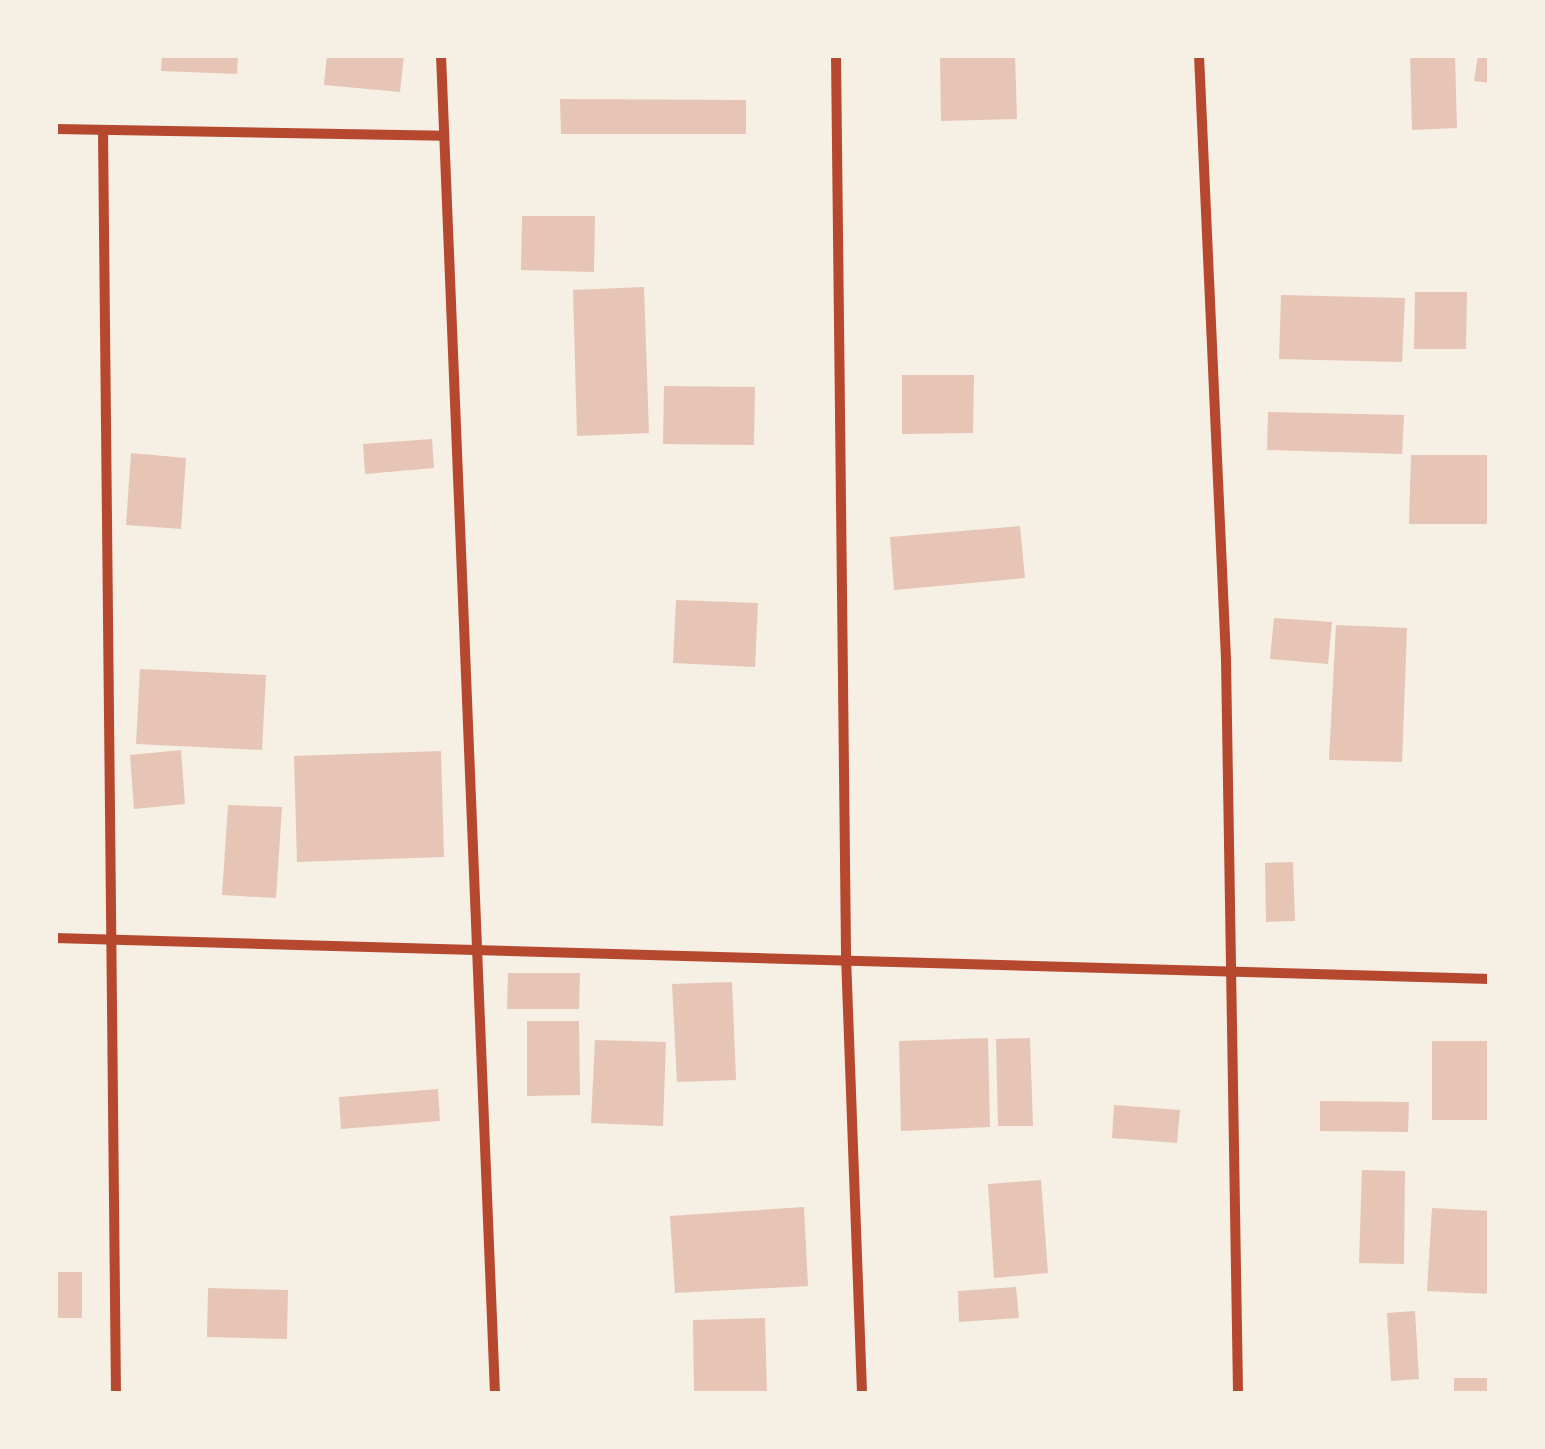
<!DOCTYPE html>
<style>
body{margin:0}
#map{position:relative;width:1545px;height:1449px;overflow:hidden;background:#f6efe4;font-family:Literata,serif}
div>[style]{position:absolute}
.building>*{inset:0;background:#e6c5b7}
.minor>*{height:10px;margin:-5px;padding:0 5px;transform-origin:5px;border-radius:5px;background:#b5482f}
span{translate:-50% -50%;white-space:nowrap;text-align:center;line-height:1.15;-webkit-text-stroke:9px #f6efe4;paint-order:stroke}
.frame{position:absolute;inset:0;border:58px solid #f6efe4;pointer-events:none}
</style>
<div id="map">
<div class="building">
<div style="clip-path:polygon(162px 55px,238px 55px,237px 74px,161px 71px)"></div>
<div style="clip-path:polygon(327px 55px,404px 55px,400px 92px,324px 85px)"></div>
<div style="clip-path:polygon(940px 55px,1015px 55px,1017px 119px,941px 121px)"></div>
<div style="clip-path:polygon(1410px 55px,1455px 55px,1457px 128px,1412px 130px)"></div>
<div style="clip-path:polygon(1478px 55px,1490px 55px,1490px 83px,1474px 81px)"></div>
<div style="clip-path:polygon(560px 99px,746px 100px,746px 134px,561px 134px)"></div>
<div style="clip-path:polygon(522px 216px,595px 216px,594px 272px,521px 270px)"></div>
<div style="clip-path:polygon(644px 287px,649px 433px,577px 436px,573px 290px)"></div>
<div style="clip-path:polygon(1415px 292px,1467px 292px,1466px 349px,1414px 349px)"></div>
<div style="clip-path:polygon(1281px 295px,1405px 298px,1402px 362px,1279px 359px)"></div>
<div style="clip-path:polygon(902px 375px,974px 375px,973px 433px,902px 434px)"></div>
<div style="clip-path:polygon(664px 386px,755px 387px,754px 445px,663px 444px)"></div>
<div style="clip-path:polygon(1268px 412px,1404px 415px,1402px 454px,1267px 450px)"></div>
<div style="clip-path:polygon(432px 439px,434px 468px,365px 474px,363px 444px)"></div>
<div style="clip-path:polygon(131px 453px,186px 458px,181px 529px,126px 525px)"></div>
<div style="clip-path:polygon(1411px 455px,1490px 455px,1490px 524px,1409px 524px)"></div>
<div style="clip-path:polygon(1020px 526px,1025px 578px,894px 590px,890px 537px)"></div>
<div style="clip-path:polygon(676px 600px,758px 603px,755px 667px,673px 663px)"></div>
<div style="clip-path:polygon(1274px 618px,1332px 622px,1328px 664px,1270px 659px)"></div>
<div style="clip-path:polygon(1336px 625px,1407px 628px,1402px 762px,1329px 760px)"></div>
<div style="clip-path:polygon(140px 669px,266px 675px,262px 750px,136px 744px)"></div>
<div style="clip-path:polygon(181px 750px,185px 804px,134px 809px,130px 755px)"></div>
<div style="clip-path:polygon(441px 751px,444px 857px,297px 862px,294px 756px)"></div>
<div style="clip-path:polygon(228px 805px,282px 807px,276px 898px,222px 895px)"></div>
<div style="clip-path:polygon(1293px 862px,1295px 921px,1266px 922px,1265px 863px)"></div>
<div style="clip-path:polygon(508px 973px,580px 973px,579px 1009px,507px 1009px)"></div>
<div style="clip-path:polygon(732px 982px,736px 1080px,677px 1082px,672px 984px)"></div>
<div style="clip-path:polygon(527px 1021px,579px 1021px,580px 1095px,527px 1096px)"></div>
<div style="clip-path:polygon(988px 1038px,990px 1127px,901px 1131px,899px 1041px)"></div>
<div style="clip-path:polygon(1030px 1038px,1033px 1126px,998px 1126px,996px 1039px)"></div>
<div style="clip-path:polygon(595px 1040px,666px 1042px,663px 1126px,591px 1123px)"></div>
<div style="clip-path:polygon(1432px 1041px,1490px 1041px,1490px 1120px,1432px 1120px)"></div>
<div style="clip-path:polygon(438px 1089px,440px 1121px,341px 1129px,339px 1097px)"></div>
<div style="clip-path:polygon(1320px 1101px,1409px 1102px,1408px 1132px,1320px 1131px)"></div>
<div style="clip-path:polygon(1114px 1105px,1180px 1110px,1177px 1143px,1112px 1138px)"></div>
<div style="clip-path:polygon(1362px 1170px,1405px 1171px,1404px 1264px,1359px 1263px)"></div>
<div style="clip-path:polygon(1041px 1180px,1048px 1273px,994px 1278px,988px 1184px)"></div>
<div style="clip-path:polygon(804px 1207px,808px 1286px,675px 1293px,670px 1216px)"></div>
<div style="clip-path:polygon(1432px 1208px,1490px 1211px,1490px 1294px,1427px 1291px)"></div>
<div style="clip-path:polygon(55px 1272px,82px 1272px,82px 1318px,55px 1318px)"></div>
<div style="clip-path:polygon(1016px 1287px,1019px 1318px,959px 1322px,958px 1291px)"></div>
<div style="clip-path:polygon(208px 1288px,288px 1290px,287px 1339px,207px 1337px)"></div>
<div style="clip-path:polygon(1415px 1311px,1419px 1379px,1391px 1381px,1387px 1313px)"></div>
<div style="clip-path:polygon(765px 1318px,767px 1394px,694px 1394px,693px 1320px)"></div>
<div style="clip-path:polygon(1454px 1378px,1490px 1378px,1490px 1394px,1454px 1394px)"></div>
</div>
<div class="minor">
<div style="left:441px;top:55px;width:1340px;rotate:87.69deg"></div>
<div style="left:836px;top:55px;width:901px;rotate:89.36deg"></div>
<div style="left:846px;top:956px;width:438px;rotate:87.9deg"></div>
<div style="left:1199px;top:55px;width:606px;rotate:87.44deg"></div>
<div style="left:1226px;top:660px;width:734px;rotate:89.06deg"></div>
<div style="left:55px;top:129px;width:389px;rotate:1deg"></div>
<div style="left:103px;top:132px;width:1262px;rotate:89.41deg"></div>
<div style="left:55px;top:938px;width:1436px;rotate:1.64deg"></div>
</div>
<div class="frame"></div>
</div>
